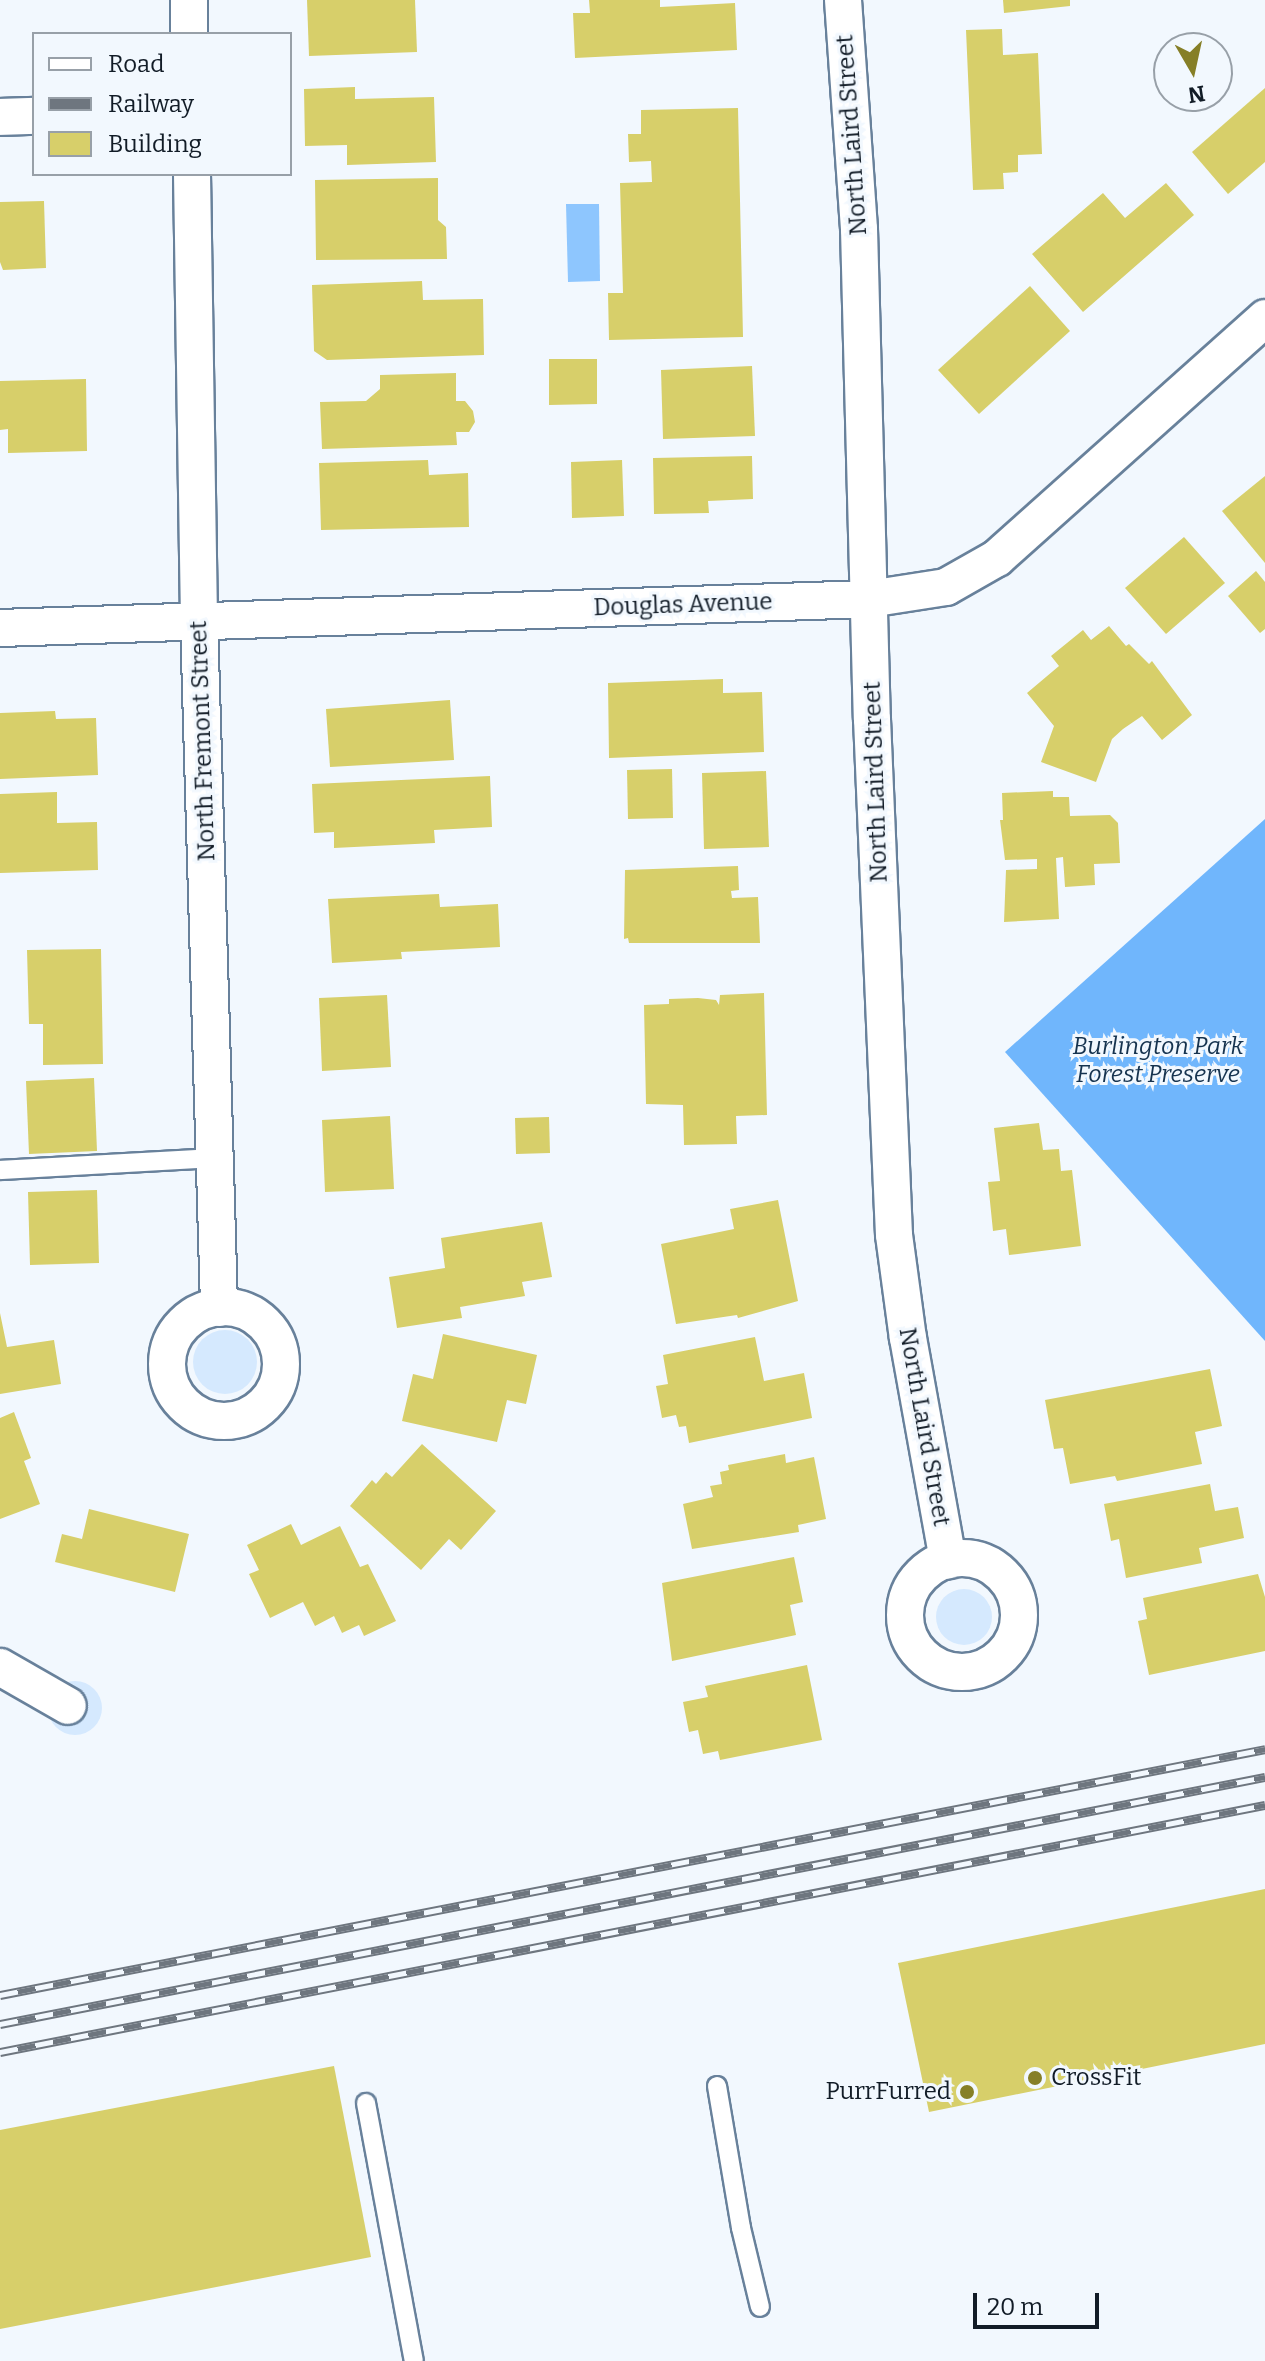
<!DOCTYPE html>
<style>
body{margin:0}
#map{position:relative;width:1265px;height:2361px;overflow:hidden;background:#f2f8fe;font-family:Bitter,serif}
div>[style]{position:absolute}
.green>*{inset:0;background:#d5e9fe}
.round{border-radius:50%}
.forest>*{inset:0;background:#70b6fc}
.water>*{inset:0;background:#8ec6fe}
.building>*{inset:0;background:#d7cf6a}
.roads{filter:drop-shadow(2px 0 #68819b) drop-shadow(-2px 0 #68819b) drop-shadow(0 2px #68819b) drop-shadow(0 -2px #68819b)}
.lane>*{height:18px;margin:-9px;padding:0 9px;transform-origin:9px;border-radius:9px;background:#fff}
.street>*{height:36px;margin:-18px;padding:0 18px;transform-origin:18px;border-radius:18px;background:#fff}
.street>.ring{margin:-18px;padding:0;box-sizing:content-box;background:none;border:36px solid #fff;border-radius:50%}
.rail>*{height:9px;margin-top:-4.5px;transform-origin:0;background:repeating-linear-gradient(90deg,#f2f8fe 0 18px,#6e767f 0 36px);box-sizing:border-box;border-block:2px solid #6e767f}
.dots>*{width:22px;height:22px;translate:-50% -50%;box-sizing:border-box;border:4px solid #f2f8fe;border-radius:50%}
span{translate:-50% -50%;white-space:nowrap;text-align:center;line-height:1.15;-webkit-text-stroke:6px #f2f8fe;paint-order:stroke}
.street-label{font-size:24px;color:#121c27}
.park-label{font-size:24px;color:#16334f;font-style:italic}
.poi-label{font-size:24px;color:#121c27}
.left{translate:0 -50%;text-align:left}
.right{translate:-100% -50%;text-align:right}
.legend{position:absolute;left:32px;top:32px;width:260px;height:144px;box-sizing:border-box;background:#f2f8fe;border:2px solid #98a0a8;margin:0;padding:10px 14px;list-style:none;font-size:24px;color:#121c27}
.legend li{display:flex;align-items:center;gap:16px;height:40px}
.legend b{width:40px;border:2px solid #98a0a8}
.north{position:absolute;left:1153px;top:32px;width:80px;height:80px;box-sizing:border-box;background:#f2f8fe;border:2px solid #98a0a8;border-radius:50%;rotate:171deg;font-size:22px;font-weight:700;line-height:32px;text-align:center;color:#121c27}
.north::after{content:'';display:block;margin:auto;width:28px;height:36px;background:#867f27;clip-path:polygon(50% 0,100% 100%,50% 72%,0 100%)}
.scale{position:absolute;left:973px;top:2293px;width:126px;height:36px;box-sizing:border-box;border:4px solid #121c27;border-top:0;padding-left:10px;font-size:24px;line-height:28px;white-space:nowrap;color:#121c27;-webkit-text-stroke:6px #f2f8fe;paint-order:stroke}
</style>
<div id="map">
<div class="green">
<div class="round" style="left:193px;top:1330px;width:64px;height:64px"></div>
<div class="round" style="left:936px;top:1589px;width:56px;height:56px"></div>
<div class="round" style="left:48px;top:1681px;width:54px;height:54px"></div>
</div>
<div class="forest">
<div style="clip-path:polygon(1265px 819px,1265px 1341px,1005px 1052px)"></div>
</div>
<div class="water">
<div style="clip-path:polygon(566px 204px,599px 204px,600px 281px,568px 282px)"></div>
</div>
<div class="building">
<div style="clip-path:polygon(307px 0,415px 0,417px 52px,309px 56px)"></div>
<div style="clip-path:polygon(589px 0,660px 0,660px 7px,735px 3px,737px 50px,575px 58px,573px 13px,590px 13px)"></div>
<div style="clip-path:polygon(1003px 0,1070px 0,1070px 6px,1004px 13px)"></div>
<div style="clip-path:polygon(1002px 29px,1003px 55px,1038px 53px,1042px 154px,1018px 155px,1018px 172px,1003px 173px,1004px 189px,973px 190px,966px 30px)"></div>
<div style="clip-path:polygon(355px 87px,355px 99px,434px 97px,436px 162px,347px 165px,347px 145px,305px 146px,304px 89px)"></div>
<div style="clip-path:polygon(1265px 88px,1265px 162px,1228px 194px,1192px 152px)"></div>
<div style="clip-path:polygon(738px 108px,743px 337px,609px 340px,608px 293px,623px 293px,620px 183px,652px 182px,651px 161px,629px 162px,628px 134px,641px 134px,641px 110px)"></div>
<div style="clip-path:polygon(438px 178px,438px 220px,446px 227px,447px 259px,316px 260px,315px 180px)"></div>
<div style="clip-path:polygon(1166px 183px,1194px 215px,1083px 312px,1032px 254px,1103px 193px,1125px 218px)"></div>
<div style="clip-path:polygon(44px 201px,46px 268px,3px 270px,0 262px,0 202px)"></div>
<div style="clip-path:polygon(422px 281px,423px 300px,483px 299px,484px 355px,327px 360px,314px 351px,312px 285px)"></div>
<div style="clip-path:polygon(1030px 286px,1070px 331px,979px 414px,938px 370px)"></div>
<div style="clip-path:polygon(549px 359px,597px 359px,597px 404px,549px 405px)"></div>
<div style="clip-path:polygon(752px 366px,755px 436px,663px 439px,661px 370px)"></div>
<div style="clip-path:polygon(456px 373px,456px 401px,465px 401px,473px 411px,475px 422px,469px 432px,456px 432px,457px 445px,322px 449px,320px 402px,366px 401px,380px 389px,380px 375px)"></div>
<div style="clip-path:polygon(86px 379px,87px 451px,8px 453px,8px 429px,0 430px,0 381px)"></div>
<div style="clip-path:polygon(752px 456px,753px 499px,708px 501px,709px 513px,654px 514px,653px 458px)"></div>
<div style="clip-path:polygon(428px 460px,429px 475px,468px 473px,469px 527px,321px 530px,319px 463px)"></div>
<div style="clip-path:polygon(622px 460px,624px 516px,572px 518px,571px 462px)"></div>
<div style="clip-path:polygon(1265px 476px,1265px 563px,1222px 511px)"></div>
<div style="clip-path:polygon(1184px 537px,1225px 583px,1166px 634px,1125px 588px)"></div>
<div style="clip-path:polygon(1256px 571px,1265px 582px,1265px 629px,1260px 633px,1228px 596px)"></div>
<div style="clip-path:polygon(1109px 626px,1126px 646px,1129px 644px,1149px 664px,1152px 661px,1192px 715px,1162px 740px,1142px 716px,1123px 729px,1112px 739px,1096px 782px,1041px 762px,1054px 726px,1027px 693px,1059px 666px,1051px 656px,1083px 630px,1091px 640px)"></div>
<div style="clip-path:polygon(723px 679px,723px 693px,762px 692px,764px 752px,609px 758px,608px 683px)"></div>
<div style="clip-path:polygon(450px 700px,454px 760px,330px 767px,326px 709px)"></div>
<div style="clip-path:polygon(55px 711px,56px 719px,96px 718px,98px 775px,0 779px,0 713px)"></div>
<div style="clip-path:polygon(672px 769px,673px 818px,628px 819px,627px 770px)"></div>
<div style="clip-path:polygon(766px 771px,769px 847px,704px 849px,702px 773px)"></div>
<div style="clip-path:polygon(490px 776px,492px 827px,434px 830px,435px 843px,334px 848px,334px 832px,314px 833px,312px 784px)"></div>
<div style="clip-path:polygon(1053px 791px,1053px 797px,1069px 797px,1070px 816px,1110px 815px,1118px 823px,1120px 863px,1094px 864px,1095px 885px,1065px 887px,1063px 857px,1056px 858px,1059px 919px,1004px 922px,1006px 870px,1037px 869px,1037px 859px,1005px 860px,1000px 820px,1003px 820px,1002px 793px)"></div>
<div style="clip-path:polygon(57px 792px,57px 823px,97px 822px,98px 870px,0 873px,0 794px)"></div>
<div style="clip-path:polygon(738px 866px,739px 890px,731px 891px,732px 898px,758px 897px,760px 943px,629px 943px,628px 938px,624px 939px,625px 870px)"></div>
<div style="clip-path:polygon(439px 894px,440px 907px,498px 904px,500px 947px,401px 952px,402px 959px,332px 963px,328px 899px)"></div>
<div style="clip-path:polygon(101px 949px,103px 1064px,43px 1065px,43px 1024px,29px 1024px,27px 950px)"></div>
<div style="clip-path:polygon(764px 993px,767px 1115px,736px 1116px,737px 1144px,684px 1145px,683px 1105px,646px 1104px,644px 1005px,669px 1004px,669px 999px,698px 998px,716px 1000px,719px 1005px,720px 995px)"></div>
<div style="clip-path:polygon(387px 995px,391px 1067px,322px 1071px,319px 998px)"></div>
<div style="clip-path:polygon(94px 1078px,97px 1151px,29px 1154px,26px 1081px)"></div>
<div style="clip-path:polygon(390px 1116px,394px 1189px,325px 1192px,322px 1120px)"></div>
<div style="clip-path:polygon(549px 1117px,550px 1153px,516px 1154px,515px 1118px)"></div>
<div style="clip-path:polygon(1039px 1123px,1043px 1150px,1059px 1149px,1061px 1171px,1072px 1170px,1081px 1246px,1009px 1255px,1006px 1229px,993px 1231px,988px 1182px,1000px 1181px,994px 1128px)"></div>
<div style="clip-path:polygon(97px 1190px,99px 1263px,30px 1265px,28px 1192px)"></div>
<div style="clip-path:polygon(778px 1200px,798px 1301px,738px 1318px,737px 1315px,676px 1324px,661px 1244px,734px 1229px,730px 1209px)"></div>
<div style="clip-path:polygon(542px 1222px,552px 1277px,522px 1282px,525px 1296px,460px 1307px,462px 1318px,397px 1328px,389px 1277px,445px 1268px,441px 1238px)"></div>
<div style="clip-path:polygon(0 1313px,7px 1347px,54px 1340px,61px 1384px,0 1394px)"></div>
<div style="clip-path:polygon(443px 1334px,537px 1355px,526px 1404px,507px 1400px,497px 1442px,402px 1421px,413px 1374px,433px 1379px)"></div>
<div style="clip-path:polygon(755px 1337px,764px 1381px,804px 1373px,812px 1418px,689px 1443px,686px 1426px,679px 1427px,676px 1415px,662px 1418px,656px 1386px,668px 1384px,663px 1355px)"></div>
<div style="clip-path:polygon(1210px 1369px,1222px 1426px,1195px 1432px,1202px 1464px,1117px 1481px,1115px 1476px,1070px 1484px,1063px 1448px,1054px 1449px,1045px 1400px)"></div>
<div style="clip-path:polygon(14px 1412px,31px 1458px,24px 1461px,40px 1504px,0 1519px,0 1418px)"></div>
<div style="clip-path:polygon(422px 1444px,496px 1511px,461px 1550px,449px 1539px,421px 1570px,350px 1506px,372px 1480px,376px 1484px,386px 1472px,392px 1477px)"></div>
<div style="clip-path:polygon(785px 1454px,786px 1463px,814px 1457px,826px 1519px,798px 1525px,799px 1532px,692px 1549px,683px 1504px,713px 1497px,710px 1486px,722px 1484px,720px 1472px,729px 1470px,728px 1465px)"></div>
<div style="clip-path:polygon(1210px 1484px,1215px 1511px,1238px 1507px,1244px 1538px,1199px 1548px,1202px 1563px,1126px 1578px,1119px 1539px,1111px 1541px,1104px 1504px)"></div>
<div style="clip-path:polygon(89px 1509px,189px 1534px,175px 1592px,55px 1562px,62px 1534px,82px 1539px)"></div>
<div style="clip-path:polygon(291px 1524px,301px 1545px,340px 1526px,360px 1567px,368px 1564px,396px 1621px,364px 1636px,359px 1625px,342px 1633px,334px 1616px,315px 1626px,303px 1602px,270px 1618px,249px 1574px,259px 1570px,247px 1545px)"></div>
<div style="clip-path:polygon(794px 1557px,803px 1602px,790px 1605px,796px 1635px,672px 1661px,662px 1583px)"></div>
<div style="clip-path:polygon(1258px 1574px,1265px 1597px,1265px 1651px,1149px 1675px,1138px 1621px,1147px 1619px,1143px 1598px)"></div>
<div style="clip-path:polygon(807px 1665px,822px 1740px,720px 1760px,718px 1751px,703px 1754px,698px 1730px,689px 1732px,683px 1702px,708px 1697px,705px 1686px)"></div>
<div style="clip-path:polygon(1265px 1889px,1265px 2044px,929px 2112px,898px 1963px)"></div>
<div style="clip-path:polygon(334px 2066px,371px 2257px,0 2329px,0 2130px)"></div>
</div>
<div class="roads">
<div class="lane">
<div style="left:0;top:1170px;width:215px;rotate:-3.2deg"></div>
<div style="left:717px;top:2086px;width:144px;rotate:80.4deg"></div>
<div style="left:741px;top:2228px;width:81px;rotate:76.5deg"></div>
<div style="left:366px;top:2103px;width:262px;rotate:79.5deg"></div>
</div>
<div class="street">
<div style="left:189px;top:0;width:34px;rotate:90deg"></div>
<div style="left:843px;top:0;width:230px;rotate:86deg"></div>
<div style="left:859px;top:229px;width:490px;rotate:88.5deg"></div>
<div style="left:872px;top:719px;width:516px;rotate:87.56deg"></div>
<div style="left:894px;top:1235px;width:104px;rotate:82.3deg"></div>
<div style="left:908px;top:1338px;width:226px;rotate:79.8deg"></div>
<div style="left:0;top:117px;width:34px;rotate:-2deg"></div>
<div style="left:192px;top:174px;width:446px;rotate:89.1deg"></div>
<div style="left:199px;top:620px;width:688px;rotate:88.33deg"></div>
<div style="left:0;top:628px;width:869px;rotate:-1.91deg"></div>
<div style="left:869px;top:599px;width:78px;rotate:-8.9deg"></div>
<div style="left:946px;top:587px;width:59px;rotate:-29.6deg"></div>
<div style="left:997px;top:558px;width:360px;rotate:-41.8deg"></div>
<div class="ring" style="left:167px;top:1307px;width:78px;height:78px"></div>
<div class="ring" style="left:905px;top:1558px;width:78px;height:78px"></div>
<div style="left:0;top:1667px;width:78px;rotate:29.8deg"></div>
</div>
</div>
<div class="rail">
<div style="left:0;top:1995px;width:1289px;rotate:-11deg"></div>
<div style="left:0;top:2024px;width:1289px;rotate:-11.05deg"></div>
<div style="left:0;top:2052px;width:1289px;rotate:-11.05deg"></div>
</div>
<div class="dots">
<div style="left:1035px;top:2078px;background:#867f27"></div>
<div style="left:967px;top:2092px;background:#867f27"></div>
</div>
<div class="street-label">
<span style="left:852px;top:135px;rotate:-94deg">North Laird Street</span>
<span style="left:683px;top:605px;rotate:-2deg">Douglas Avenue</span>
<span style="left:203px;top:741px;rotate:-92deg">North Fremont Street</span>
<span style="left:876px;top:782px;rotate:-92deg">North Laird Street</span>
<span style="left:924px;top:1427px;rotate:80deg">North Laird Street</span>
</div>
<div class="park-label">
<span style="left:1158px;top:1061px">Burlington Park<br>Forest Preserve</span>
</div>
<div class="poi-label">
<span class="left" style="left:1051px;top:2078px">CrossFit</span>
<span class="right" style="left:951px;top:2092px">PurrFurred</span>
</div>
<ul class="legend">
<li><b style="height:10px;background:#fff"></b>Road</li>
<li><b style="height:10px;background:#6e767f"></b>Railway</li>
<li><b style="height:22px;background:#d7cf6a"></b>Building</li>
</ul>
<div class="north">N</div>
<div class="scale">20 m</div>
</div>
